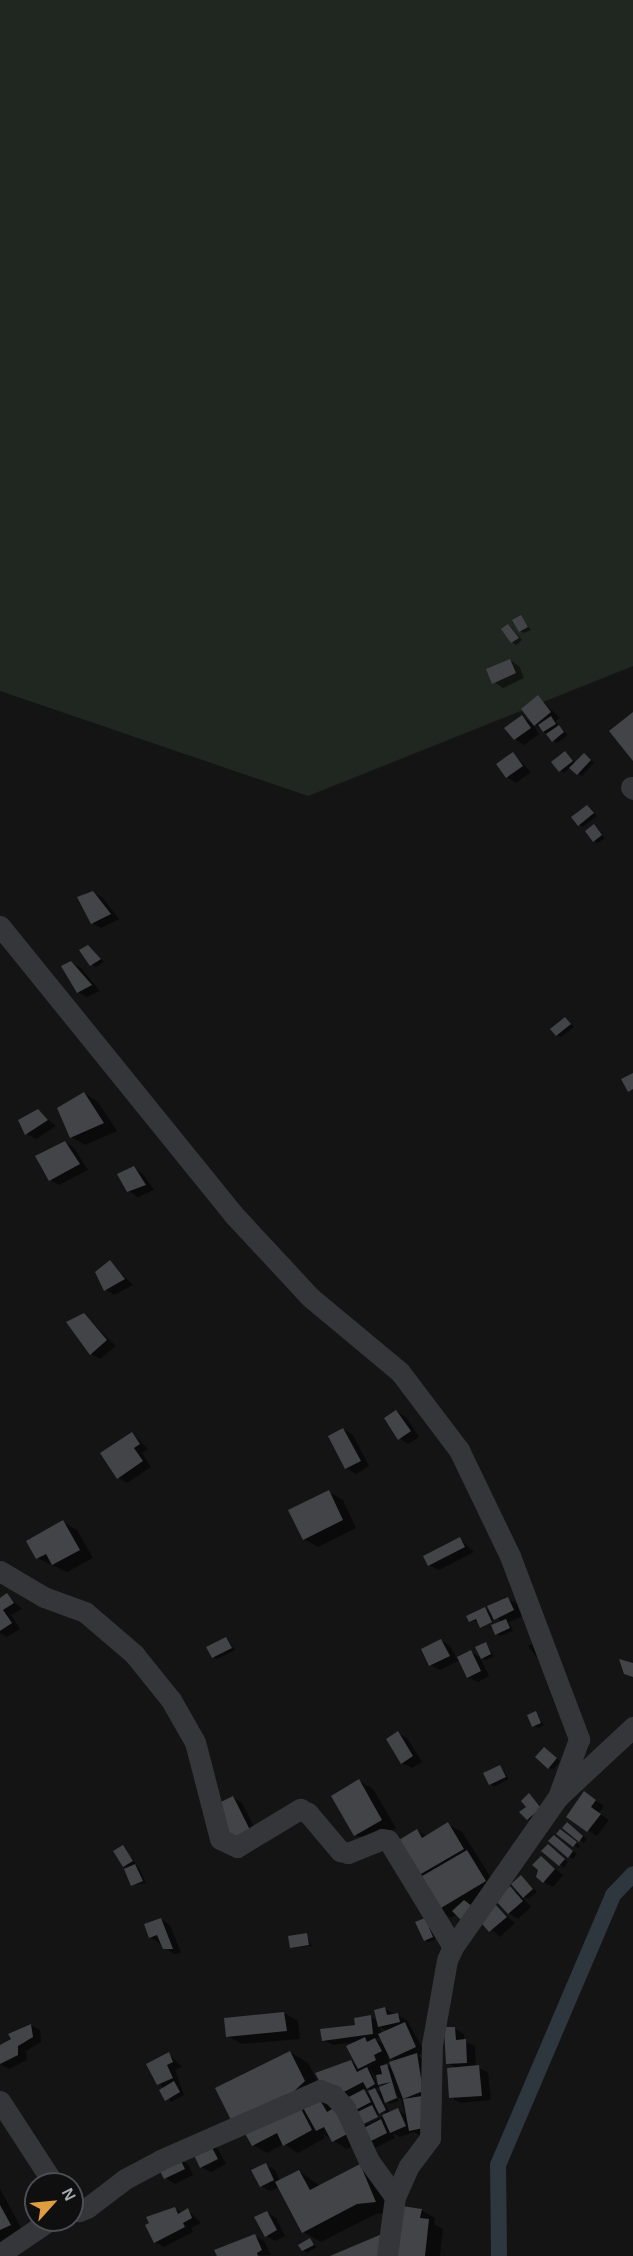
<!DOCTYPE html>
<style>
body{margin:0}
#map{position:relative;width:633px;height:2256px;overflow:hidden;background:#141415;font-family:Arial,sans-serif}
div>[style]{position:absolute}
.green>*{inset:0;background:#202720}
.shadow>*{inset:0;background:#0007}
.canal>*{height:16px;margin:-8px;padding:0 8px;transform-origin:8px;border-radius:8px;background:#2e373d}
.building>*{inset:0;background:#434448}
.minor>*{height:21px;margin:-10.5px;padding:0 10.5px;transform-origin:10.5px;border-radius:10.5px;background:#35363a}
span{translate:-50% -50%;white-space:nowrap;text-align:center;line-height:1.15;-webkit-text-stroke:5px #0f0f10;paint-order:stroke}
.north{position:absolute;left:24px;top:2172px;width:60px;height:60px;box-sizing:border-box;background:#0f0f10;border:2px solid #4b4e52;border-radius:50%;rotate:63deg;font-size:16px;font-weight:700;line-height:24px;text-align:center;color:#a6acb4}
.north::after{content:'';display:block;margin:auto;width:21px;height:27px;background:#e09c40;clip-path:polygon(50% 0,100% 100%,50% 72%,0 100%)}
</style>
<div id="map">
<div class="green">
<div style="clip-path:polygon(0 0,633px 0,633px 666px,308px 796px,0 691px)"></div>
</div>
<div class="shadow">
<div style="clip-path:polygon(521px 617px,531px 630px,524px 633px,520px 631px)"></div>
<div style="clip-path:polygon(509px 625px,522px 640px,516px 645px,512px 642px)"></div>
<div style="clip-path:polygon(510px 660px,519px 666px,524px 678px,503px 688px,494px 682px)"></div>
<div style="clip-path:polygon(538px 697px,560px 718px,555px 721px,568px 735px,557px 743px,532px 722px,539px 734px,524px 745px,515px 739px,522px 717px,534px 724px)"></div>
<div style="clip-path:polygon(565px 753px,576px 763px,588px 757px,594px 763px,582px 776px,571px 767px,564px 773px,560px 770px)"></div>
<div style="clip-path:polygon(513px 754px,531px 772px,516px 783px,507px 777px)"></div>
<div style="clip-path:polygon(588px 807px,597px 816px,583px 827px,579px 825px)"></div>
<div style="clip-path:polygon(594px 826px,605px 838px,598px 843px,594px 841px)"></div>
<div style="clip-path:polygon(93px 892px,103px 898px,119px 919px,101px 928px,92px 923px)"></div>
<div style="clip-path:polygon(88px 947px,92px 949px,104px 962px,96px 967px,91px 964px)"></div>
<div style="clip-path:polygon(71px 962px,81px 968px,100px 991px,87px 997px,78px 992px)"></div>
<div style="clip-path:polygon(565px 1019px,574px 1027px,561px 1037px,557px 1035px)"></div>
<div style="clip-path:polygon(84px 1093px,98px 1102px,117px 1131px,85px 1145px,71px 1137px)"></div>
<div style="clip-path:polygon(38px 1111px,56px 1126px,36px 1139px,27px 1134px)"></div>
<div style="clip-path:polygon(65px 1142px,74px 1148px,88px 1170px,59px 1185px,50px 1180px)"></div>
<div style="clip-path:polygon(134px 1168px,143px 1174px,154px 1190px,138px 1197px,129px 1191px)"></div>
<div style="clip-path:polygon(110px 1262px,133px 1285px,114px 1295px,105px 1289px)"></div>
<div style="clip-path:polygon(84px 1315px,116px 1346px,100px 1359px,91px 1354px)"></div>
<div style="clip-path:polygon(397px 1412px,406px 1417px,419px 1437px,408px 1444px,399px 1438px)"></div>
<div style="clip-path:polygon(343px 1429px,353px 1435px,369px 1466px,356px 1474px,346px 1468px,330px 1437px)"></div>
<div style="clip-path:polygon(132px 1433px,148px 1449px,142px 1453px,151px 1467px,127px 1483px,118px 1477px)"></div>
<div style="clip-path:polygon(329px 1492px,343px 1500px,356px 1528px,318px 1547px,304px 1539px)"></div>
<div style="clip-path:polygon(63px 1522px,77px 1530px,93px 1558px,67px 1572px,37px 1558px,28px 1542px)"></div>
<div style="clip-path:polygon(460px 1539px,474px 1552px,439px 1570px,429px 1565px)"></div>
<div style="clip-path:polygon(7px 1595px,22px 1609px,11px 1615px,20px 1629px,7px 1637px,0 1633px,0 1599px)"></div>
<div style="clip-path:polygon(508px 1599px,517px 1604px,523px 1616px,509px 1622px,513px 1631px,500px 1636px,492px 1626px,484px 1628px,501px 1622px,498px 1618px,491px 1617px,493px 1620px,482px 1627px,479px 1621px,470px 1621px,485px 1609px,492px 1613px)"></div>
<div style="clip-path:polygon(226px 1639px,235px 1650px,217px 1659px,213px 1657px)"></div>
<div style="clip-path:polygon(441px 1640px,450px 1646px,457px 1659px,471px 1652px,480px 1657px,489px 1676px,478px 1682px,468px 1677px,460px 1660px,440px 1670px,430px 1665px)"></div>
<div style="clip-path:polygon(538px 1641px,546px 1652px,536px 1657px,528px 1646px)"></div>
<div style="clip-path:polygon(485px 1644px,494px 1656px,486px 1660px,482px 1658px)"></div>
<div style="clip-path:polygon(536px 1713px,544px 1725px,538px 1728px,534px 1726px)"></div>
<div style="clip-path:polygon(398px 1733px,407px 1738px,422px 1762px,412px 1768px,402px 1763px)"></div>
<div style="clip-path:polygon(548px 1751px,560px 1761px,553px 1770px,549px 1767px)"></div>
<div style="clip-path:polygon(500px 1766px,509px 1779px,494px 1787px,490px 1784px)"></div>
<div style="clip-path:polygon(359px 1781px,373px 1789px,396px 1828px,370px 1843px,356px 1835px)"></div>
<div style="clip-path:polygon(529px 1795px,549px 1814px,537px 1824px,528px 1819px)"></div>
<div style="clip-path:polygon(233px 1797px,242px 1803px,258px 1835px,242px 1843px)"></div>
<div style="clip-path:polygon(594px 1799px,604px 1806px,599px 1813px,609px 1820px,597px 1836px,568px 1817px)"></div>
<div style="clip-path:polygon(448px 1824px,462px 1832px,499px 1890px,451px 1918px,437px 1910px,396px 1844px,417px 1831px,427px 1836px)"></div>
<div style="clip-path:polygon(571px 1826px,587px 1839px,584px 1843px,580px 1840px)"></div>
<div style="clip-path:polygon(565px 1833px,580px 1846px,578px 1848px,558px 1834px)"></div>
<div style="clip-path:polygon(558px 1839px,577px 1854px,573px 1859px,569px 1857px)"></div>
<div style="clip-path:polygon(123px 1847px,139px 1868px,146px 1883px,132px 1885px,128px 1869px,124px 1866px)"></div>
<div style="clip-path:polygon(552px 1848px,568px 1862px,564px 1868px,544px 1851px)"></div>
<div style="clip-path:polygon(541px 1858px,563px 1875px,553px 1887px,544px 1882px)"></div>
<div style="clip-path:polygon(522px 1877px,537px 1892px,528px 1899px,521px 1895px,531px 1907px,518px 1919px,507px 1912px,510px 1888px,523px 1896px)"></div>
<div style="clip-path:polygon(495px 1905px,515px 1923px,500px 1937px,479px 1919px)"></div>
<div style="clip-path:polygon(161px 1919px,170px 1925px,181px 1953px,174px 1954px,150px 1937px)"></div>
<div style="clip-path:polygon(425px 1920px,436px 1939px,429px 1942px,425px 1940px)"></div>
<div style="clip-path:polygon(306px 1935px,312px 1946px,291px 1947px)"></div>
<div style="clip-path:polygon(evenodd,385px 2009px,407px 2020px,425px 2052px,418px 2056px,426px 2060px,437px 2132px,419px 2135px,414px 2132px,400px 2137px,393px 2133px,395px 2138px,375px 2148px,364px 2140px,347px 2149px,323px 2134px,325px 2138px,298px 2153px,284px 2144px,267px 2153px,253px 2145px,290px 2052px,308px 2063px,323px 2092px,351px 2098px,317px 2073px,351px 2062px,358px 2066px,357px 2042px,333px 2045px,323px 2040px,370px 2017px,378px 2021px,385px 2009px,380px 2027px,388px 2031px,381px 2035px,380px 2027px,385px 2009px,382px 2038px,385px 2045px,375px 2039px,382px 2038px,385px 2009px,387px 2056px,397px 2061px,393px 2069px,384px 2064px,390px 2061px,387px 2056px,385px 2009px,371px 2071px,384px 2087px,383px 2094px,375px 2089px,379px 2087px,371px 2071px,385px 2009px,369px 2089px,372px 2091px,372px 2095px,364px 2091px,369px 2089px,385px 2009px,392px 2093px,401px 2099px,405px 2114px,398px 2110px,390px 2113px,383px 2100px,390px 2104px,399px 2101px,392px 2093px,385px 2009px,384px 2112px,386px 2115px,361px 2127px,361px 2124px,384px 2112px)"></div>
<div style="clip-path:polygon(284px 2013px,298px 2021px,300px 2039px,242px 2044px,228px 2036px)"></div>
<div style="clip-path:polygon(31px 2025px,40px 2030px,41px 2042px,26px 2051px,27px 2060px,9px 2069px,0 2064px,0 2046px)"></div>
<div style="clip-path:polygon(454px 2028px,464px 2034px,464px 2041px,475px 2046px,476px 2067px,488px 2072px,491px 2100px,460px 2103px,451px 2097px,456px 2068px,448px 2063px)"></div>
<div style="clip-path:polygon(169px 2054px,182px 2067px,175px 2070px,184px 2095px,171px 2102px,148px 2064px)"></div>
<div style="clip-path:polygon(209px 2144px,218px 2149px,226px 2164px,211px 2172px,201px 2167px)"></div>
<div style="clip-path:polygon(178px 2159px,188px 2164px,193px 2175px,175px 2184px,166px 2178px,160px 2168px)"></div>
<div style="clip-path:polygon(265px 2165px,275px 2170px,280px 2181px,299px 2171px,320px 2186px,360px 2165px,393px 2212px,376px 2214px,321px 2242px,303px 2232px,280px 2187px,270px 2191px,261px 2186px)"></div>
<div style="clip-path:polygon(0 2189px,24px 2233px,0 2245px)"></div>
<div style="clip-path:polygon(175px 2209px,182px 2213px,188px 2210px,201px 2223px,191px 2228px,193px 2232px,164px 2247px,155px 2242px,148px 2217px)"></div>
<div style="clip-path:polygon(421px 2210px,435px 2218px,434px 2224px,443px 2229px,440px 2256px,398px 2256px)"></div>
<div style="clip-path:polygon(266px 2212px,276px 2218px,285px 2236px,275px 2241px,266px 2236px)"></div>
<div style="clip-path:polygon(255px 2236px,264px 2241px,271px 2255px,218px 2256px)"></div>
<div style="clip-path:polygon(310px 2240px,317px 2247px,307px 2253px,303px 2250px)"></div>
</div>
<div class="canal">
<div style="left:499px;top:2256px;width:91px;rotate:-90.6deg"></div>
<div style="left:498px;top:2165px;width:293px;rotate:-66.9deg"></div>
<div style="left:613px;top:1895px;width:29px;rotate:-46deg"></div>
</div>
<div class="building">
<div style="clip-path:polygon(521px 615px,528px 627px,519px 632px,512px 620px)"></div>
<div style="clip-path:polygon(508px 624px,519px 638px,511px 643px,501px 629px)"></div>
<div style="clip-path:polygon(510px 659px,516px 673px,492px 684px,486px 669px)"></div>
<div style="clip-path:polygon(538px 695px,551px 712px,534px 726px,521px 709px)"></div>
<div style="clip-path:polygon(633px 712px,633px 761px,609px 731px)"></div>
<div style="clip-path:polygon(522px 715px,531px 728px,514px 740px,504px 728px)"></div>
<div style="clip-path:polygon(551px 716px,556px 724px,543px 732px,538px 725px)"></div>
<div style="clip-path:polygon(559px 725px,564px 732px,552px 742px,546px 734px)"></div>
<div style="clip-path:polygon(565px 751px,573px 761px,559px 772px,551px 762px)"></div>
<div style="clip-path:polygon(513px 752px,523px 766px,506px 778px,496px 764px)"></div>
<div style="clip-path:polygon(584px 753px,591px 760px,577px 775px,569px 768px)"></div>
<div style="clip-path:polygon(587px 805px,594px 813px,578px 826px,571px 817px)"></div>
<div style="clip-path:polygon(594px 824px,602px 835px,593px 842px,585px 831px)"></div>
<div style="clip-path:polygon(93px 891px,111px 914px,91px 924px,77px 897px)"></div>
<div style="clip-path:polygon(88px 945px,101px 959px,90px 966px,79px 950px)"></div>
<div style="clip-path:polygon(71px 961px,92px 985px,77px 993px,61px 966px)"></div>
<div style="clip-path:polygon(565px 1017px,571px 1024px,556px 1036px,550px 1029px)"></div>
<div style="clip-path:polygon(633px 1073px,633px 1089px,628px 1092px,621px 1079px)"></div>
<div style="clip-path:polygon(84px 1092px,104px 1123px,70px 1138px,57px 1108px)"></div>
<div style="clip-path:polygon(38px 1109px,48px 1120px,25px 1135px,18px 1120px)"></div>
<div style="clip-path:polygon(65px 1141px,80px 1164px,49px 1181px,35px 1156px)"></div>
<div style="clip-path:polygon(134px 1166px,146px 1185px,127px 1192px,117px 1174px)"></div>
<div style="clip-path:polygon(110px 1260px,125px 1279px,104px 1291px,95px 1272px)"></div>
<div style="clip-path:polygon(84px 1313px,107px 1340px,90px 1355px,66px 1322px)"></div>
<div style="clip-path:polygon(396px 1410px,411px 1431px,398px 1440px,384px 1418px)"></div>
<div style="clip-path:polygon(343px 1428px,361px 1461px,345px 1469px,328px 1436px)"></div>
<div style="clip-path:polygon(132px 1432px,140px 1444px,134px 1448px,143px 1461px,117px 1479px,100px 1453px)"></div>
<div style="clip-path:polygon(329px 1490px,343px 1520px,303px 1540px,288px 1510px)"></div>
<div style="clip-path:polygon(63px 1520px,80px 1550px,52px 1565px,46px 1554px,36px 1559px,26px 1541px)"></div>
<div style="clip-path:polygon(460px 1537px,465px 1547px,428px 1566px,423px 1556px)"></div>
<div style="clip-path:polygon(7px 1593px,14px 1603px,3px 1610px,12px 1623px,0 1631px,0 1598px)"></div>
<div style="clip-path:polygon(508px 1597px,514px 1610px,494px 1620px,487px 1606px)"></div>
<div style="clip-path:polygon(485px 1607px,492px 1622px,480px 1628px,476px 1619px,469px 1622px,466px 1616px)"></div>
<div style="clip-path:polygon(506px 1619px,510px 1628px,495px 1635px,491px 1625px)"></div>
<div style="clip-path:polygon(226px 1637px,232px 1648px,212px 1658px,206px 1647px)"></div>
<div style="clip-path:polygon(441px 1639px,450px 1656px,429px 1666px,421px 1649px)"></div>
<div style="clip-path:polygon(486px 1642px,491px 1654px,481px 1659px,475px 1647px)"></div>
<div style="clip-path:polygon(471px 1650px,481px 1671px,467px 1678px,457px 1657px)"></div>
<div style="clip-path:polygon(619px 1659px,633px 1663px,633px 1677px,624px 1674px)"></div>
<div style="clip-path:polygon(536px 1711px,541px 1723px,532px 1727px,527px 1715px)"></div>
<div style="clip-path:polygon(398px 1731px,413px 1756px,401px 1764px,386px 1739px)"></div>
<div style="clip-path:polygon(544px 1747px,557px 1758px,548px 1769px,535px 1757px)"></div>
<div style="clip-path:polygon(500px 1765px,506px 1777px,489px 1785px,483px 1773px)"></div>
<div style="clip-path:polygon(359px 1779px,382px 1820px,354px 1836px,331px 1796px)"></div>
<div style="clip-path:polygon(584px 1791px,596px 1800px,591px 1807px,601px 1814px,587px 1832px,566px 1817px)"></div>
<div style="clip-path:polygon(529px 1793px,541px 1808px,527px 1820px,519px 1812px,526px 1807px,521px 1801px)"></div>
<div style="clip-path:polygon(233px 1796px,250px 1830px,231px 1839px,215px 1805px)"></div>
<div style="clip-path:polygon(448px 1822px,464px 1849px,414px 1878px,394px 1843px,417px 1829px,422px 1838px)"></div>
<div style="clip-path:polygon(567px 1822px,583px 1836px,579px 1842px,562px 1828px)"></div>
<div style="clip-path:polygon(560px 1829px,577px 1842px,573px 1847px,556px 1834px)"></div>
<div style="clip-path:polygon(554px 1835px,573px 1851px,568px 1858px,548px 1841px)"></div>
<div style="clip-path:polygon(548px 1844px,565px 1859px,559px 1866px,541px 1851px)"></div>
<div style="clip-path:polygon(123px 1845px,133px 1861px,123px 1867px,113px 1851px)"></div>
<div style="clip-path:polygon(467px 1850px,486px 1881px,436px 1911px,417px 1879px)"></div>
<div style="clip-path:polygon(541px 1856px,555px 1869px,543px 1883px,536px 1877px,538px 1870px,532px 1865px)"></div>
<div style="clip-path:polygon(135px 1864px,143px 1881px,131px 1886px,124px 1869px)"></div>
<div style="clip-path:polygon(521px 1875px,533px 1889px,523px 1898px,511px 1884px)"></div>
<div style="clip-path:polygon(510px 1886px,523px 1901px,508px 1914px,495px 1900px)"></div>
<div style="clip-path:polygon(464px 1900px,472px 1906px,461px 1920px,452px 1911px)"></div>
<div style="clip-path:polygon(494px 1903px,507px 1917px,489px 1932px,477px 1918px)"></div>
<div style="clip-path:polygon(161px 1918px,173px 1949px,163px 1949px,157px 1935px,149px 1938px,144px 1924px)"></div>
<div style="clip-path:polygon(425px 1918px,433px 1937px,424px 1941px,415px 1922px)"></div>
<div style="clip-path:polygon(307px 1933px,309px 1945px,290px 1948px,288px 1936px)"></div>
<div style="clip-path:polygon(385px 2007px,387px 2015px,398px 2013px,400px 2022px,378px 2027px,374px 2010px)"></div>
<div style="clip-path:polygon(284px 2012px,287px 2031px,226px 2037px,224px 2018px)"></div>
<div style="clip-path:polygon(371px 2015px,373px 2034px,322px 2041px,320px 2029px,355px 2025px,354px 2018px)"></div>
<div style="clip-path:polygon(405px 2022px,416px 2047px,390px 2059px,378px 2034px)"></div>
<div style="clip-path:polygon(31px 2024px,33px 2037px,18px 2046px,18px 2055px,0 2064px,0 2045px,11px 2039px,8px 2034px)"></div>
<div style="clip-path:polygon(444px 2027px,455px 2027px,456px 2040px,466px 2039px,467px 2063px,446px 2064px)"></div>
<div style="clip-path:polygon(365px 2037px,367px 2042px,375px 2038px,382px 2051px,374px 2055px,376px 2060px,358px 2069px,346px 2046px)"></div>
<div style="clip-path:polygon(290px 2051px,305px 2081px,277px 2107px,235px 2128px,215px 2088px)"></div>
<div style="clip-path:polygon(169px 2052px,173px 2062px,167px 2065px,173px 2078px,157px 2085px,146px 2064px)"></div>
<div style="clip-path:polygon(417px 2053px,423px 2091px,403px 2099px,389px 2062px)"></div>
<div style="clip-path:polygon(351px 2060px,357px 2072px,367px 2067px,375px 2084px,367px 2089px,363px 2082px,340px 2094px,325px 2092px,315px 2073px)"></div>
<div style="clip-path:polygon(387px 2064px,397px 2098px,385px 2103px,379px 2087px,391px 2082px,378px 2085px,376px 2075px,382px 2074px,380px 2066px)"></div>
<div style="clip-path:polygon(479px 2065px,482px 2096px,449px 2098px,447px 2068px)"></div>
<div style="clip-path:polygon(174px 2081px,180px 2092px,165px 2101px,159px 2090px)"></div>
<div style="clip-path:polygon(375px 2088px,386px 2110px,379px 2114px,368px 2091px)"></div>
<div style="clip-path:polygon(364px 2089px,371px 2102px,350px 2113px,343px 2100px)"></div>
<div style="clip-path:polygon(317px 2095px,327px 2112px,339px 2105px,353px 2131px,332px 2142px,324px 2127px,316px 2131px,301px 2104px)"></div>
<div style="clip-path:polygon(422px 2096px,428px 2127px,409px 2131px,403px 2099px)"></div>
<div style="clip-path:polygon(297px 2101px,312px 2130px,283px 2146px,277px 2133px,252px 2146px,243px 2130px)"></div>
<div style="clip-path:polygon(372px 2105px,378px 2117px,357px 2127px,351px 2115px)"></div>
<div style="clip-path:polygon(398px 2108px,406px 2126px,390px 2133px,382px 2115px)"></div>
<div style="clip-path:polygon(381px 2119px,387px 2133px,365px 2144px,358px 2131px)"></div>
<div style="clip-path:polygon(209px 2142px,218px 2159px,200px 2168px,192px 2151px)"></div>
<div style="clip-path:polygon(179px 2157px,185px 2169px,164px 2179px,158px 2167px)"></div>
<div style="clip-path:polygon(266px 2163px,274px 2180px,260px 2187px,251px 2170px)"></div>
<div style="clip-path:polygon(360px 2164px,376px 2202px,357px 2204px,302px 2233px,275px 2182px,299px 2170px,310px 2190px)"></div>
<div style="clip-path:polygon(0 2205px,11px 2225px,0 2230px)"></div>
<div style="clip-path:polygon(402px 2206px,422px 2209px,420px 2218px,429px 2219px,425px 2256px,397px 2256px)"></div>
<div style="clip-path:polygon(175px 2207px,178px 2214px,188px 2208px,192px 2218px,183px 2223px,185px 2227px,154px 2243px,145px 2225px,149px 2223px,146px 2217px)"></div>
<div style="clip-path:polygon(267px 2211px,277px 2230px,265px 2237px,254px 2217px)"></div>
<div style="clip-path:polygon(255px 2234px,262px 2250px,257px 2253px,258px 2256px,217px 2256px,214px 2250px)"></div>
<div style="clip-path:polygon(382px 2234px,379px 2256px,330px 2256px)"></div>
<div style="clip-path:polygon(310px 2238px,314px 2245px,302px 2251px,298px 2245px)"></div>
</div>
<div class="minor">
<div style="left:631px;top:787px;width:3px;rotate:45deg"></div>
<div style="left:0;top:926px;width:370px;rotate:51deg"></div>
<div style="left:233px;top:1214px;width:113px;rotate:47.1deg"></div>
<div style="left:310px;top:1297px;width:117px;rotate:39.8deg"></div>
<div style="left:400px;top:1372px;width:98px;rotate:52.9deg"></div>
<div style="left:459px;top:1450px;width:118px;rotate:64.3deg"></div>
<div style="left:510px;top:1556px;width:196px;rotate:69.3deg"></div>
<div style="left:579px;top:1739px;width:62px;rotate:109.9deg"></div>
<div style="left:0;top:1571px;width:51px;rotate:30.6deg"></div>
<div style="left:44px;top:1597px;width:44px;rotate:20.1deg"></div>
<div style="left:85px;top:1612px;width:65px;rotate:40.6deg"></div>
<div style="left:134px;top:1654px;width:59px;rotate:51.2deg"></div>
<div style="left:171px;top:1700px;width:48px;rotate:60.3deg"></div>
<div style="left:195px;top:1742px;width:100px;rotate:75.5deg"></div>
<div style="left:220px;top:1839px;width:19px;rotate:25deg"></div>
<div style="left:237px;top:1847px;width:74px;rotate:-31.1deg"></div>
<div style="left:300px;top:1809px;width:9px;rotate:27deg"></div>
<div style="left:308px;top:1813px;width:50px;rotate:49.9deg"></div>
<div style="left:340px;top:1851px;width:8px;rotate:14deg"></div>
<div style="left:348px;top:1853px;width:37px;rotate:-22deg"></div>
<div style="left:382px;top:1839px;width:6px;rotate:9deg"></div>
<div style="left:388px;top:1840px;width:125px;rotate:58.7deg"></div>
<div style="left:0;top:2101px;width:99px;rotate:57deg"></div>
<div style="left:72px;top:2208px;width:8px;rotate:23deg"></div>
<div style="left:79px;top:2211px;width:9px;rotate:-21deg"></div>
<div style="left:87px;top:2208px;width:48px;rotate:-37.3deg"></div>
<div style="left:125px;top:2179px;width:40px;rotate:-28deg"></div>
<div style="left:160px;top:2160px;width:175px;rotate:-23.6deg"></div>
<div style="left:320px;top:2090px;width:14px;rotate:21deg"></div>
<div style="left:333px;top:2095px;width:18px;rotate:47deg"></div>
<div style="left:345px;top:2108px;width:58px;rotate:65.6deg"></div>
<div style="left:369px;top:2161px;width:44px;rotate:54.2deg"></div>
<div style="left:0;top:2254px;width:60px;rotate:-34.2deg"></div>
<div style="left:387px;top:2256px;width:60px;rotate:-82.3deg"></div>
<div style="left:395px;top:2197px;width:34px;rotate:-66deg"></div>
<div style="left:409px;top:2166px;width:35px;rotate:-53deg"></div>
<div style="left:430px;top:2138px;width:93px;rotate:-88.8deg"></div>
<div style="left:432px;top:2045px;width:86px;rotate:-80deg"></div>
<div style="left:447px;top:1960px;width:14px;rotate:-65deg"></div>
<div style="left:453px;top:1947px;width:183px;rotate:-55deg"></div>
<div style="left:558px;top:1797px;width:103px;rotate:-43deg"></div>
</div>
<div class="north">N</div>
</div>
